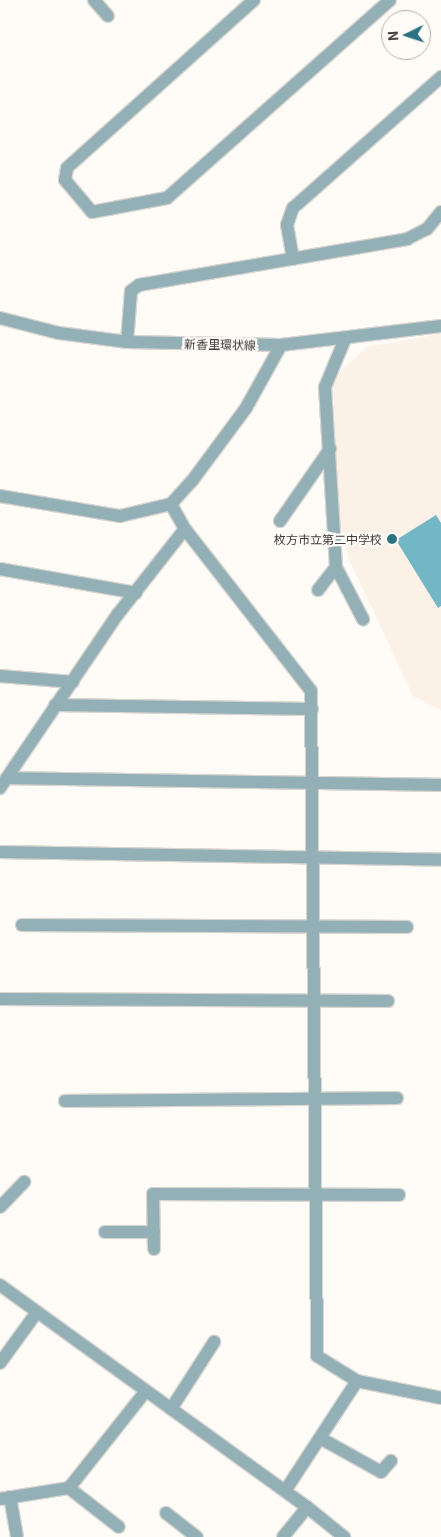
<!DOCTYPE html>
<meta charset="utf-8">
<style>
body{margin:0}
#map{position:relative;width:441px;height:1537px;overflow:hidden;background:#fffbf7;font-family:Georgia,"Noto Sans JP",serif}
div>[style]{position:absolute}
.built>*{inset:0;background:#fcf1e6}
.water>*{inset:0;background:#73b7c6}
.roads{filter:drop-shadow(1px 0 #d8d5d1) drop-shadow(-1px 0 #d8d5d1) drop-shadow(0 1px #d8d5d1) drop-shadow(0 -1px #d8d5d1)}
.minor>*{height:12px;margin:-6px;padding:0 6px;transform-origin:6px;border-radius:6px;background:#94b0b7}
.dots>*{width:14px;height:14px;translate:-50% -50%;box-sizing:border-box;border:2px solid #fffbf7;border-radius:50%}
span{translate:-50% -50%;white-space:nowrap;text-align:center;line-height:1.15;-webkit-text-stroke:4.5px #fffbf7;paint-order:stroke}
.street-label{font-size:12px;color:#3e3c3a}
.poi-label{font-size:12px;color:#3e3c3a}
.right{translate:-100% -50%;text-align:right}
.north{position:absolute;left:381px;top:10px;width:50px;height:50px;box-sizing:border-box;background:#fffbf7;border:1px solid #b2afab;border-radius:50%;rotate:266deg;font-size:14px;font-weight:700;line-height:20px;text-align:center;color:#3e3c3a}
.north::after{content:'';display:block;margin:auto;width:18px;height:22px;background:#2d7280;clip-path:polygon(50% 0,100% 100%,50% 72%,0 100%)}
</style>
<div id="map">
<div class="built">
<div style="clip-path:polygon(441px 334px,441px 710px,413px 696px,349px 559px,338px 519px,333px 378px,367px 347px)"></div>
</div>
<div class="water">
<div style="clip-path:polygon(436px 515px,441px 523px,441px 606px,438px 608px,396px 540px)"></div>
</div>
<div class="roads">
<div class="minor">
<div style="left:94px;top:0;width:21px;rotate:49deg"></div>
<div style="left:254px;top:0;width:251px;rotate:138.1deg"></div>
<div style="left:67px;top:168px;width:12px;rotate:99deg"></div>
<div style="left:65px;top:180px;width:42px;rotate:49.8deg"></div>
<div style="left:92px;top:212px;width:76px;rotate:-10.6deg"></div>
<div style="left:167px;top:198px;width:298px;rotate:-41.6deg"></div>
<div style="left:293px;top:259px;width:35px;rotate:-100deg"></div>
<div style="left:287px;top:225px;width:18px;rotate:-71deg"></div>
<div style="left:293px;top:208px;width:198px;rotate:-41.5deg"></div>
<div style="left:0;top:318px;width:61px;rotate:14.3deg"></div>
<div style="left:59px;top:333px;width:69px;rotate:7.5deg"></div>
<div style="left:127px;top:342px;width:154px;rotate:1.1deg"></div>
<div style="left:281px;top:345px;width:161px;rotate:-6.8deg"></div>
<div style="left:345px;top:339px;width:52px;rotate:112.6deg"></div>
<div style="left:325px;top:387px;width:180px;rotate:86.5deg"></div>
<div style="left:336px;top:567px;width:59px;rotate:62.6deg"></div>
<div style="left:127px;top:342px;width:51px;rotate:-85.5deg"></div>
<div style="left:131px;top:291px;width:10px;rotate:-37deg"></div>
<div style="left:139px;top:285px;width:272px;rotate:-9.7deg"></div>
<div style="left:407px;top:239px;width:22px;rotate:-27deg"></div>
<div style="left:427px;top:229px;width:22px;rotate:-51deg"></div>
<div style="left:0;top:496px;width:122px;rotate:9.5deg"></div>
<div style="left:120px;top:516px;width:52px;rotate:-13.2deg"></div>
<div style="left:171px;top:504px;width:31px;rotate:-48deg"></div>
<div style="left:192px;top:481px;width:91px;rotate:-53.5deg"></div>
<div style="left:246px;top:408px;width:72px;rotate:-60.9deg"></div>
<div style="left:171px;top:504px;width:29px;rotate:61deg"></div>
<div style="left:185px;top:529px;width:205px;rotate:52.1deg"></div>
<div style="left:311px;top:691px;width:665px;rotate:89.48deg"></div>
<div style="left:317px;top:1356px;width:47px;rotate:32deg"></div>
<div style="left:357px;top:1381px;width:86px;rotate:11.4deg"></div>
<div style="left:280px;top:521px;width:88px;rotate:-55.2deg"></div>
<div style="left:0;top:569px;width:138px;rotate:10deg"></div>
<div style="left:318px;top:590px;width:29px;rotate:-52deg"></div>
<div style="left:0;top:676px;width:73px;rotate:4.7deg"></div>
<div style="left:55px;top:705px;width:257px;rotate:0.9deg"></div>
<div style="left:7px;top:778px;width:434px;rotate:0.9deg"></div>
<div style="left:0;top:788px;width:210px;rotate:-55.9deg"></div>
<div style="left:118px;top:614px;width:108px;rotate:-51.8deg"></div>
<div style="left:0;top:852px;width:441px;rotate:1deg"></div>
<div style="left:22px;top:925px;width:385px;rotate:0.3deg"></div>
<div style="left:0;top:999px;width:388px;rotate:0.3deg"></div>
<div style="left:65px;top:1101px;width:332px;rotate:-0.5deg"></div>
<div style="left:0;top:1207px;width:35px;rotate:-46deg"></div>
<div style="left:105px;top:1232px;width:49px"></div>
<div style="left:154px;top:1249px;width:55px;rotate:-91deg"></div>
<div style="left:153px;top:1194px;width:246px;rotate:0.2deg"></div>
<div style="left:0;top:1285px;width:379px;rotate:35.9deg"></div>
<div style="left:307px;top:1507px;width:48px;rotate:39deg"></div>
<div style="left:0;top:1363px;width:63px;rotate:-54deg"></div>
<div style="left:171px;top:1409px;width:80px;rotate:-57.3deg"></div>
<div style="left:320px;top:1438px;width:70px;rotate:29.1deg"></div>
<div style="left:381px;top:1472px;width:15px;rotate:-48deg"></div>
<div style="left:69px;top:1488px;width:63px;rotate:38deg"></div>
<div style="left:285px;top:1491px;width:131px;rotate:-56.8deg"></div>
<div style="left:10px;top:1497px;width:39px;rotate:80deg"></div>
<div style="left:0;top:1499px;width:70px;rotate:-9.1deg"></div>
<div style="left:69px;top:1488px;width:122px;rotate:-51.6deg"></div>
<div style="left:166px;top:1513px;width:39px;rotate:38deg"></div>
<div style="left:283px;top:1537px;width:38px;rotate:-51deg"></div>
</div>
</div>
<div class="dots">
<div style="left:392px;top:539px;background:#2d7280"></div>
</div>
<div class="street-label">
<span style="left:220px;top:344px;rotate:1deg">新香里環状線</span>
</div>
<div class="poi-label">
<span class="right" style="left:382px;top:539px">枚方市立第二中学校</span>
</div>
<div class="north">N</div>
</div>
